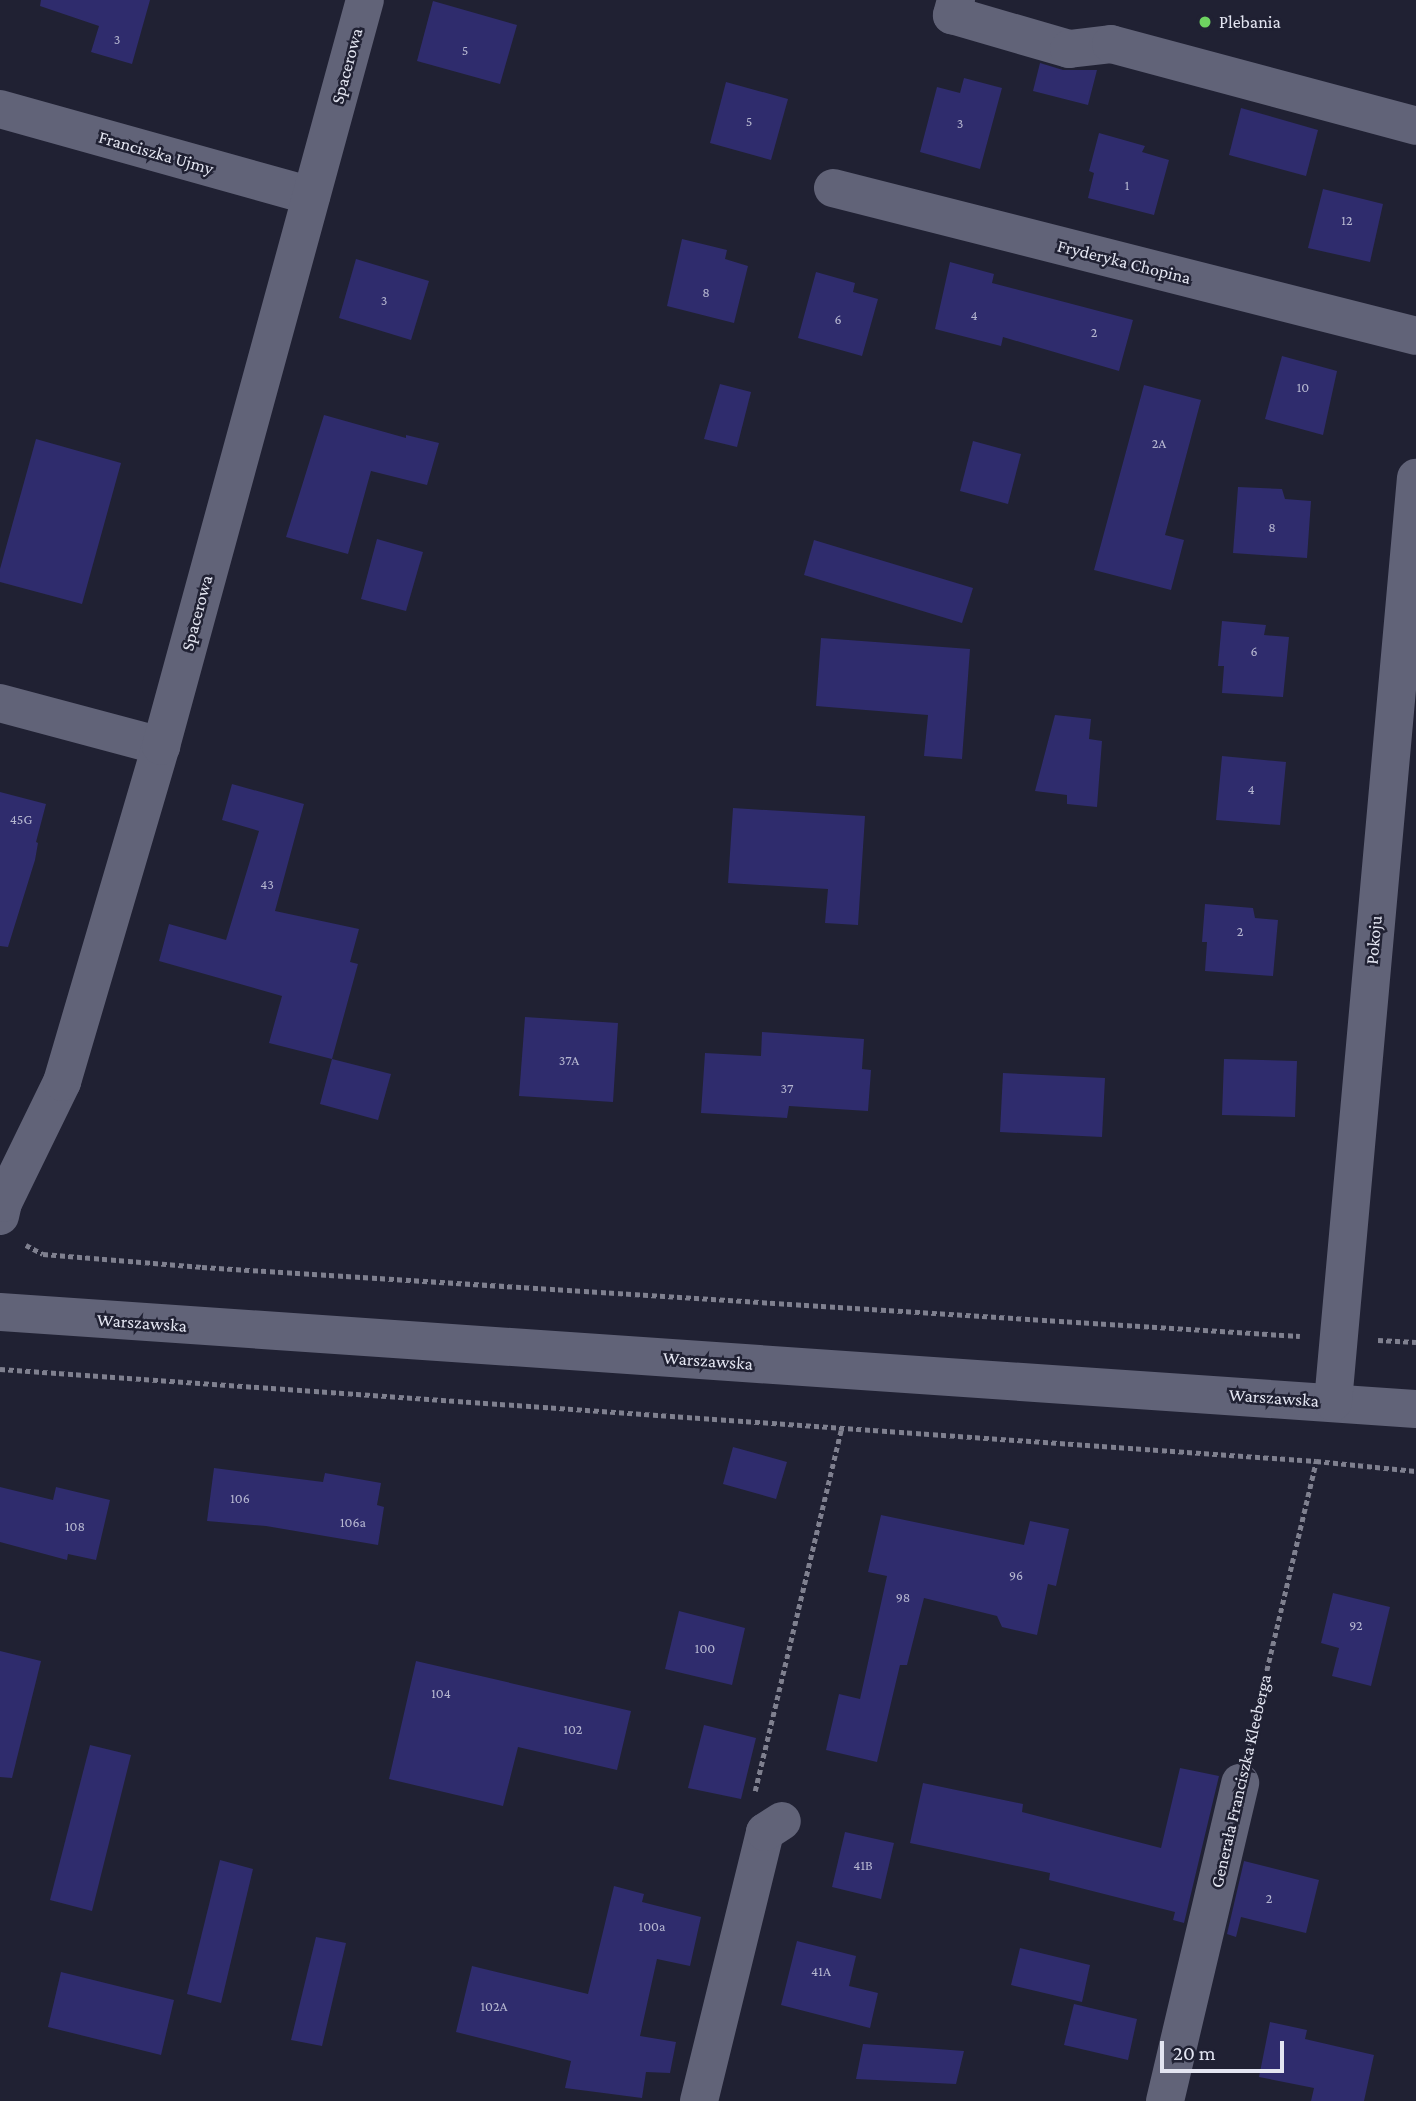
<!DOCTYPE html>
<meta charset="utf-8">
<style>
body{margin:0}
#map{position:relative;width:1416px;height:2101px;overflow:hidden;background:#202133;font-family:"Crimson Pro",serif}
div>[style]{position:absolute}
.building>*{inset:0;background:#2f2c6d}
.path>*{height:4.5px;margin-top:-2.25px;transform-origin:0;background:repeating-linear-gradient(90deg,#7f808f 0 5px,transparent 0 8.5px)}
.minor>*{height:38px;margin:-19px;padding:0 19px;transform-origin:19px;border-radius:19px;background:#616378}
.dots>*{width:19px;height:19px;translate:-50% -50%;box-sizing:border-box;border:4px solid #202133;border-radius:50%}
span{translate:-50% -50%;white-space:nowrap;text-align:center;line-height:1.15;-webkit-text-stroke:5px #202133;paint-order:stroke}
.number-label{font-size:14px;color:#b6b7d0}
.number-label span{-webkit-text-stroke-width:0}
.poi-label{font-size:18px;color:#e3e5f1}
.left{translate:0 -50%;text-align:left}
.street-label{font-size:18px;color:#e3e5f1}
.scale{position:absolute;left:1160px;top:2041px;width:124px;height:32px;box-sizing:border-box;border:4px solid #e3e5f1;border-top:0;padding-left:9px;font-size:21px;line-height:24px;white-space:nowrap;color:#e3e5f1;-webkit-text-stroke:5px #202133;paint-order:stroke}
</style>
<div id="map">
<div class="building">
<div style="clip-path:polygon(41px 0,150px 0,132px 64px,91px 52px,99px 26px,40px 6px)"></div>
<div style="clip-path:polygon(433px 1px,517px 25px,500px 84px,417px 61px)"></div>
<div style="clip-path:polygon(1040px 63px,1063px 70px,1097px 70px,1088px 105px,1033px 91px)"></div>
<div style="clip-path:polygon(964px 78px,1002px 88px,980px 169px,920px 152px,937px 87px,960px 93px)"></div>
<div style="clip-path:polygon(726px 82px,788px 99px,771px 160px,710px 143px)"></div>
<div style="clip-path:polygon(1241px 108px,1318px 130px,1306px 176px,1229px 155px)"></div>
<div style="clip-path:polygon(1099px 133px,1145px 146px,1142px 152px,1169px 160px,1154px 215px,1088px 198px,1094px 173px,1089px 171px)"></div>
<div style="clip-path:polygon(1323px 189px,1383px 204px,1370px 262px,1308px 248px)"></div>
<div style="clip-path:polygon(682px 239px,727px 250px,725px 259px,748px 266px,734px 323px,667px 306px)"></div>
<div style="clip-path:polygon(356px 259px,429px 281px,411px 340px,339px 318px)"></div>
<div style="clip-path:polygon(950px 262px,994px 274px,992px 283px,1133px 320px,1119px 371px,1003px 337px,1001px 346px,935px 329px)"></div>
<div style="clip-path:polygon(816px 272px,855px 283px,853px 292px,878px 299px,862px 356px,798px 338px)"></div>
<div style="clip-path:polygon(1282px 356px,1337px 371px,1323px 435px,1265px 419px)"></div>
<div style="clip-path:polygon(720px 384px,751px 392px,737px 447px,704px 439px)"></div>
<div style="clip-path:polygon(1144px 385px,1201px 400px,1165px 535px,1184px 540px,1171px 590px,1094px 570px)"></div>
<div style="clip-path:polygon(324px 415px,406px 438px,406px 435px,439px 443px,427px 485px,371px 471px,348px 554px,286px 537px)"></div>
<div style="clip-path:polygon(36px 439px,121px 463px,82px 604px,0 582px,0 569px)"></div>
<div style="clip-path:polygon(973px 441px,1021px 454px,1008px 504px,960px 491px)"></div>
<div style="clip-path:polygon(1238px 487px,1282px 489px,1285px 499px,1311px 501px,1307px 558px,1233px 553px)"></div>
<div style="clip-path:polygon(377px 539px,423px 552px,406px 611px,361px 599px)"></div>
<div style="clip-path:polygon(814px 540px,973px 588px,962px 623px,804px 575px)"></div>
<div style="clip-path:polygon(1222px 621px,1266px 625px,1264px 635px,1289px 637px,1283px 697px,1222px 693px,1224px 666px,1218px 666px)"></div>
<div style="clip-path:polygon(821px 638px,970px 649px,962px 759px,924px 756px,928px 715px,816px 706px)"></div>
<div style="clip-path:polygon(1055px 715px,1091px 719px,1089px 739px,1102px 741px,1097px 807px,1067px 804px,1067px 795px,1035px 791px)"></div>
<div style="clip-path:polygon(1222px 756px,1286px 762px,1280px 825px,1216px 820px)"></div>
<div style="clip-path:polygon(232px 784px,304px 804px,275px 911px,359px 929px,350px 962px,358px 964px,332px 1059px,269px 1043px,282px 996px,159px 961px,169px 924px,226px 940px,259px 831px,222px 820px)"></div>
<div style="clip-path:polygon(0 792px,46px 804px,36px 842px,38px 843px,35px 860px,8px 947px,0 946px)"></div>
<div style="clip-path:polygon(733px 808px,865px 816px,858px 925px,825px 923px,828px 889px,728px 883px)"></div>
<div style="clip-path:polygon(1205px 904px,1253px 908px,1255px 918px,1278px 920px,1273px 976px,1205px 971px,1207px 942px,1202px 942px)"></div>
<div style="clip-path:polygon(525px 1017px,618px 1023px,613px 1102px,519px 1096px)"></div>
<div style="clip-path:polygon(762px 1032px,864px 1039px,862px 1069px,871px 1070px,868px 1111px,789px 1106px,787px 1118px,701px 1113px,705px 1053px,761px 1056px)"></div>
<div style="clip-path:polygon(332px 1059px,391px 1074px,378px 1120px,320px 1104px)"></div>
<div style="clip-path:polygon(1224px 1059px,1297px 1061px,1295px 1117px,1222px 1115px)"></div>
<div style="clip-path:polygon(1003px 1073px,1105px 1078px,1102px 1137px,1000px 1132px)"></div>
<div style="clip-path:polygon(733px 1447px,787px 1462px,776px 1499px,723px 1484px)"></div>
<div style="clip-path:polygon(214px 1468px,323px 1482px,325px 1473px,381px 1483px,377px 1505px,384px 1507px,378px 1545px,266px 1526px,207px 1521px)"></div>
<div style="clip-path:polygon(0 1487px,53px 1500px,56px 1487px,110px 1500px,96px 1560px,68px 1554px,67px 1560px,0 1542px)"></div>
<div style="clip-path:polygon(881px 1515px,1024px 1545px,1030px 1521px,1069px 1529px,1056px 1586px,1048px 1584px,1037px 1635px,1002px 1627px,997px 1616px,924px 1598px,907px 1665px,900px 1665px,877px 1762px,826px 1750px,839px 1694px,860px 1699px,887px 1576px,868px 1572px)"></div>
<div style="clip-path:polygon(1333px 1593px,1390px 1607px,1371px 1686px,1332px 1676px,1339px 1648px,1321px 1643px)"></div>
<div style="clip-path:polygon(679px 1611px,745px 1628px,732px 1685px,665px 1669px)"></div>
<div style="clip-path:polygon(0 1651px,41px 1661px,12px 1778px,0 1777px)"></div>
<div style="clip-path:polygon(416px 1661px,631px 1711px,617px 1770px,518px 1747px,503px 1806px,389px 1779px)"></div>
<div style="clip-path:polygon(704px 1725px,756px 1738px,741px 1799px,688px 1788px)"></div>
<div style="clip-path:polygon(90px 1745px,131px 1755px,92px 1911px,50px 1900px)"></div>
<div style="clip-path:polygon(1180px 1768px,1219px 1776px,1184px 1923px,1173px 1920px,1175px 1912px,1049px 1880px,1050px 1873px,910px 1843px,923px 1783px,1023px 1804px,1022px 1812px,1161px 1848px)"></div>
<div style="clip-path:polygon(845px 1832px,894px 1843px,881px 1899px,832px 1887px)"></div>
<div style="clip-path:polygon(220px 1860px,253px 1869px,221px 2003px,187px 1994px)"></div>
<div style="clip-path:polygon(1244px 1861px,1319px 1880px,1306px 1933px,1241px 1917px,1236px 1937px,1227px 1934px)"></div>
<div style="clip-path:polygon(614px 1886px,644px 1894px,642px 1902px,701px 1917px,690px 1966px,657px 1959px,640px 2036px,676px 2042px,670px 2073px,646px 2072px,642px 2098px,565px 2088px,571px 2061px,456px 2032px,472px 1966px,588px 1994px)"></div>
<div style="clip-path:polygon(316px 1937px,346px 1943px,322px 2046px,291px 2040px)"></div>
<div style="clip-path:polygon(797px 1941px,856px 1956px,849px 1986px,878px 1993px,870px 2028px,781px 2005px)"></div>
<div style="clip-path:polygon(1020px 1948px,1090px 1965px,1082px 2002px,1011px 1985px)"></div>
<div style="clip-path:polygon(61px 1972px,174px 2000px,161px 2055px,48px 2027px)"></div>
<div style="clip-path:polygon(1074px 2004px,1137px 2019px,1128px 2060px,1064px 2045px)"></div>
<div style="clip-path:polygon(1270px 2022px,1307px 2030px,1305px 2039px,1374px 2055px,1364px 2101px,1311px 2101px,1314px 2088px,1259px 2077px)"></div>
<div style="clip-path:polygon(863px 2044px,924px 2048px,964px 2051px,956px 2084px,856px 2079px)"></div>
</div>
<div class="path">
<div style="left:26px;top:1245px;width:19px;rotate:28deg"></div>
<div style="left:43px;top:1254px;width:160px;rotate:4.7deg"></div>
<div style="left:202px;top:1267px;width:1100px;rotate:3.6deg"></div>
<div style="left:1378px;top:1340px;width:38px;rotate:3deg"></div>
<div style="left:0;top:1369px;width:1319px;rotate:4deg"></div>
<div style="left:1316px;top:1461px;width:100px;rotate:5.7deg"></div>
<div style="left:1249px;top:1745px;width:292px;rotate:-76.7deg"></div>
<div style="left:755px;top:1791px;width:374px;rotate:-76.6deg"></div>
</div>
<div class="minor">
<div style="left:956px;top:0;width:16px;rotate:105deg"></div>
<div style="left:952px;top:15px;width:122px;rotate:16.2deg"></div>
<div style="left:1069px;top:49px;width:42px;rotate:-6.8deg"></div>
<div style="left:1111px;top:44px;width:316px;rotate:15deg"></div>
<div style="left:0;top:109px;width:323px;rotate:15.6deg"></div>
<div style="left:833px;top:188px;width:601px;rotate:14.24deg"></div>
<div style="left:0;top:703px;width:167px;rotate:15deg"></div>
<div style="left:0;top:1216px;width:13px;rotate:-77deg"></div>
<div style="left:3px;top:1203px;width:135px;rotate:-64deg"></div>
<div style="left:62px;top:1082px;width:350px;rotate:-73.6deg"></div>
<div style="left:161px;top:746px;width:773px;rotate:-74.71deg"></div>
<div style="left:0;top:1312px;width:1419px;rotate:3.92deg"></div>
<div style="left:1333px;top:1402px;width:928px;rotate:-84.87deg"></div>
<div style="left:699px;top:2101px;width:277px;rotate:-76.2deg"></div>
<div style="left:765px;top:1832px;width:20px;rotate:-33deg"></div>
<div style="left:1165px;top:2101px;width:327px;rotate:-76.7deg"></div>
</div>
<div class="dots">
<div style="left:1205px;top:22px;background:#6ed361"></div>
</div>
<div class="number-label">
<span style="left:117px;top:39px">3</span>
<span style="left:465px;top:50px">5</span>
<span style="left:749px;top:121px">5</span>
<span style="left:960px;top:123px">3</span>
<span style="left:1127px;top:185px">1</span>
<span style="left:1347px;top:220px">12</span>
<span style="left:706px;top:292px">8</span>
<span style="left:384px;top:300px">3</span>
<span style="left:974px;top:315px">4</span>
<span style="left:838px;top:319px">6</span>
<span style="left:1094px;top:332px">2</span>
<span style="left:1303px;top:387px">10</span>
<span style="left:1159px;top:443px">2A</span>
<span style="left:1272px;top:527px">8</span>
<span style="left:1254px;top:651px">6</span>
<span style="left:1251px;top:789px">4</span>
<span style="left:21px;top:819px">45G</span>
<span style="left:267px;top:884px">43</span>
<span style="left:1240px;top:931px">2</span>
<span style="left:569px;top:1060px">37A</span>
<span style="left:787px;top:1088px">37</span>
<span style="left:240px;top:1498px">106</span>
<span style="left:353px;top:1522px">106a</span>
<span style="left:75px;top:1526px">108</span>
<span style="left:1016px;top:1575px">96</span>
<span style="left:903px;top:1597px">98</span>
<span style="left:1356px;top:1625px">92</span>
<span style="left:705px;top:1648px">100</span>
<span style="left:441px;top:1693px">104</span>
<span style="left:573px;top:1729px">102</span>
<span style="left:863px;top:1865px">41B</span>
<span style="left:1269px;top:1898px">2</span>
<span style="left:652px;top:1926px">100a</span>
<span style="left:821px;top:1971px">41A</span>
<span style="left:494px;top:2006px">102A</span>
</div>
<div class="poi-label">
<span class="left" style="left:1219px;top:22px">Plebania</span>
</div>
<div class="street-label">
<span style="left:347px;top:66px;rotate:-75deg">Spacerowa</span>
<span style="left:156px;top:153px;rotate:16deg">Franciszka Ujmy</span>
<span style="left:1124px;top:262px;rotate:14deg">Fryderyka Chopina</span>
<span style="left:197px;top:613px;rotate:-75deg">Spacerowa</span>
<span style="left:1374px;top:940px;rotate:-85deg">Pokoju</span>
<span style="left:142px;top:1323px;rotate:4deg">Warszawska</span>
<span style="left:708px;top:1361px;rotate:4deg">Warszawska</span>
<span style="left:1274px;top:1398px;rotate:4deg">Warszawska</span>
<span style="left:1241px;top:1781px;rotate:-77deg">Generała Franciszka Kleeberga</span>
</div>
<div class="scale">20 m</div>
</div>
